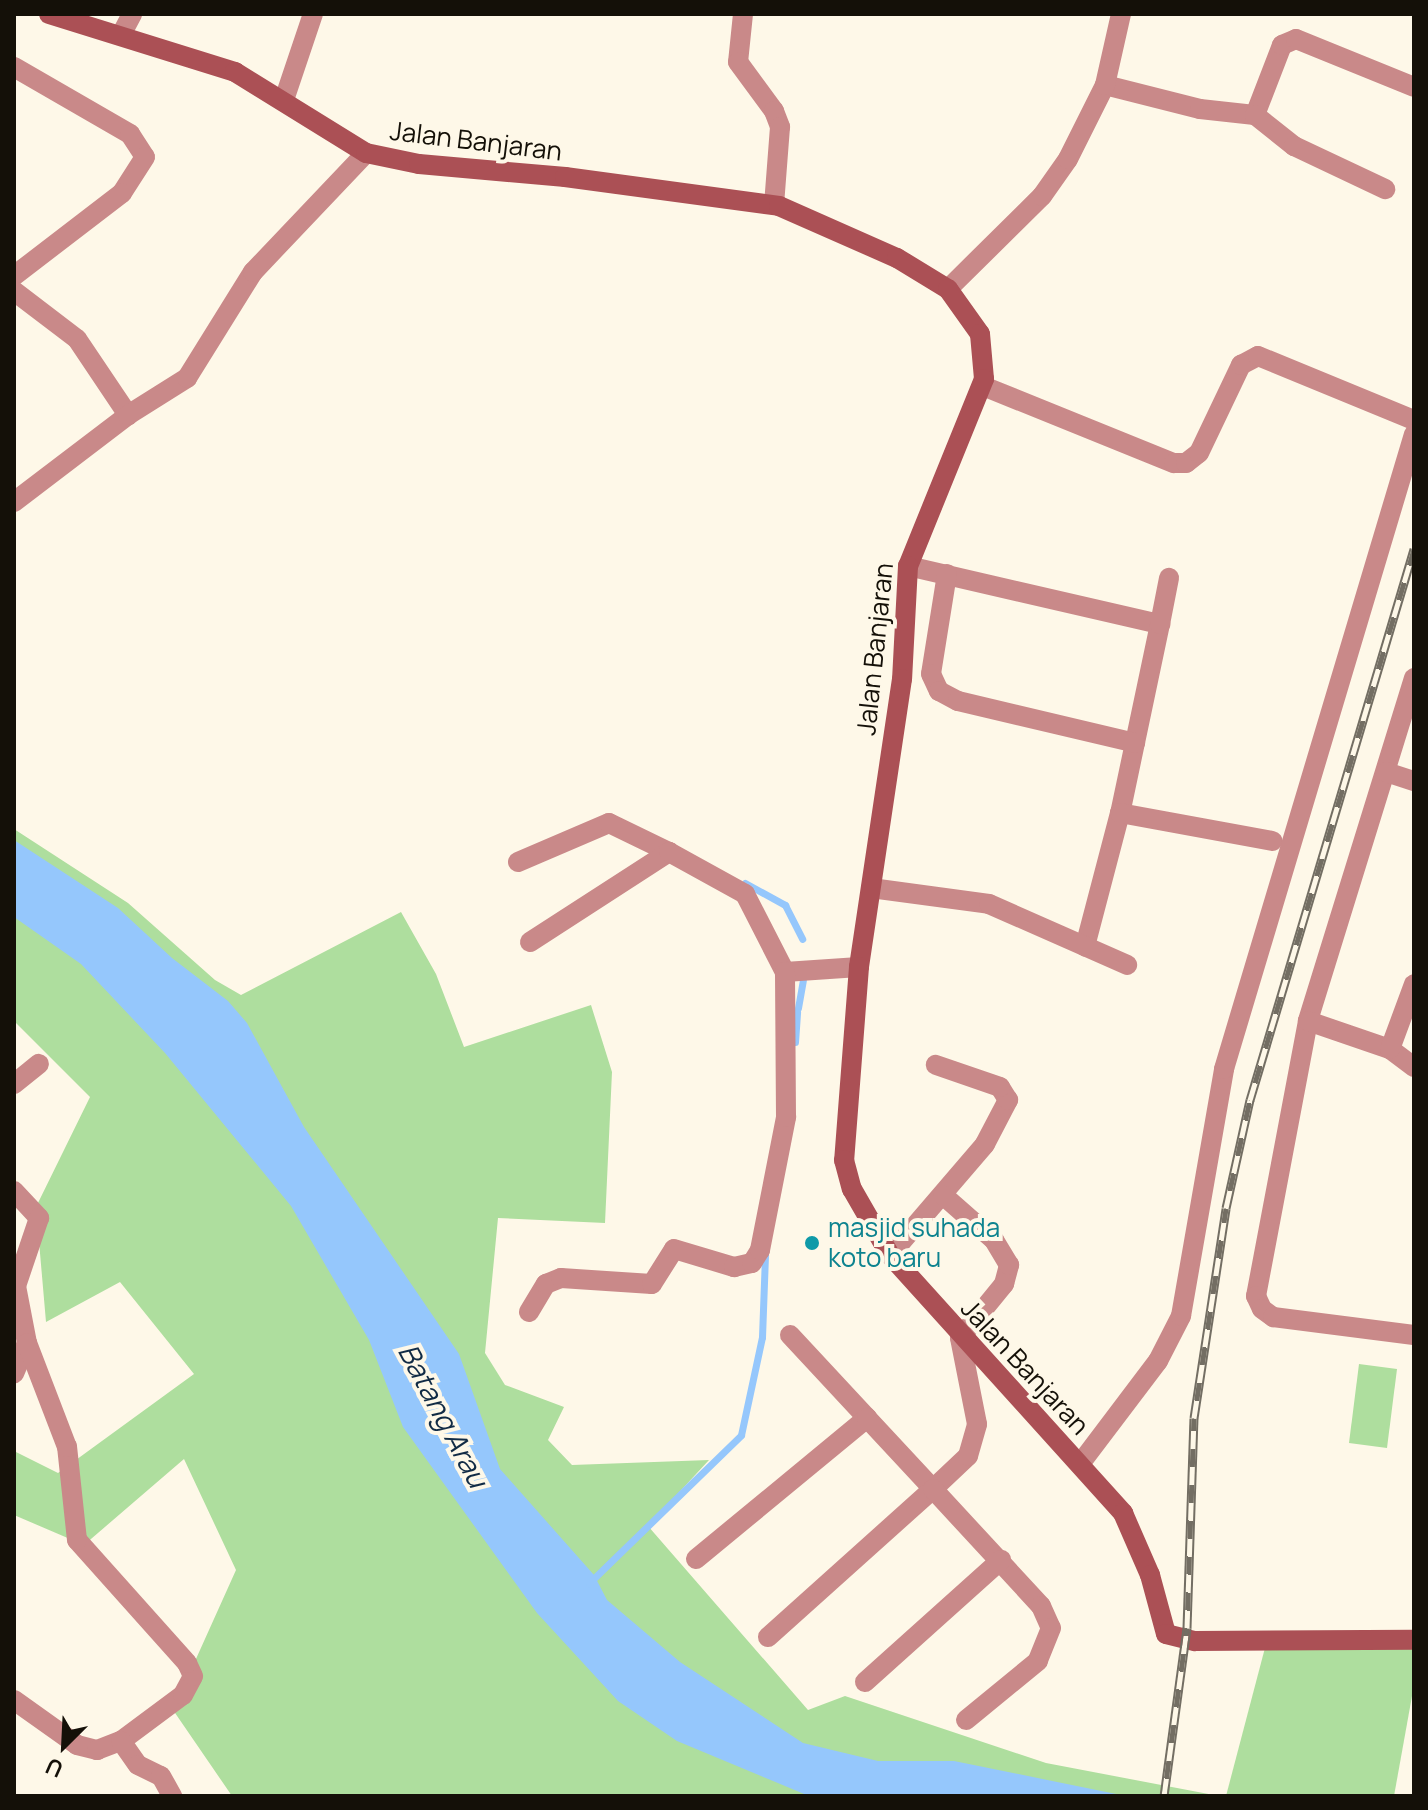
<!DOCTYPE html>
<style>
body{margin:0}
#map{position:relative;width:1428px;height:1810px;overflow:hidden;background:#fef8e8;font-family:Manrope,sans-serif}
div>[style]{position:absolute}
.green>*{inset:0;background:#aede9e}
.water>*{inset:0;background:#95c7fc}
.stream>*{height:7px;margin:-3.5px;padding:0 3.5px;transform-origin:3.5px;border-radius:3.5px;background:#95c7fc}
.street>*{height:20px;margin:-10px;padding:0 10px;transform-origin:10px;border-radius:10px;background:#c98989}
.secondary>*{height:20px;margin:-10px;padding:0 10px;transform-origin:10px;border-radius:10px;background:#ab5055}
.rail>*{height:9px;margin-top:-4.5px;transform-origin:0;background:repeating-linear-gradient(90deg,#fef8e8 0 18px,#736e63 0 36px);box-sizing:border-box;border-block:2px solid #736e63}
.dots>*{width:22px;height:22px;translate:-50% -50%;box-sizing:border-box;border:4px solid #fef8e8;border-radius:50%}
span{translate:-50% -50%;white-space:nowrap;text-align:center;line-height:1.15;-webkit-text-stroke:8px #fef8e8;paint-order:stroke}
.street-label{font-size:26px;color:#141008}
.culture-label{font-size:26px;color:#0d838f}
.left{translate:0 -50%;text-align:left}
.water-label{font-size:28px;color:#112b45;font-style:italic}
.frame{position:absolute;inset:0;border:16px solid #141008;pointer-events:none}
.north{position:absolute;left:24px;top:1706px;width:80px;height:80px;-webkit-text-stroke:6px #fef8e8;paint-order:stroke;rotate:204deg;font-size:22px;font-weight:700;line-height:32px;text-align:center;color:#141008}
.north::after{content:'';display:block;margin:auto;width:28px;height:36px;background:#141008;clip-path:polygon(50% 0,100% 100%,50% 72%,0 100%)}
</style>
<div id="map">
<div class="green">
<div style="clip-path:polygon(14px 829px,128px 903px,215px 980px,241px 995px,401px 912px,436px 974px,464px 1047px,591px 1005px,612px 1072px,605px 1223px,498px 1218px,485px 1353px,505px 1385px,564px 1407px,548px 1440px,572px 1465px,709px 1460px,648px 1526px,808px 1710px,845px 1696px,1046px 1763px,1219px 1796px,232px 1796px,173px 1710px,236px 1570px,184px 1459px,84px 1545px,14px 1515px,14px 1451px,58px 1473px,194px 1374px,120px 1282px,46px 1322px,36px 1207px,90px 1097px,14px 1021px)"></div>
<div style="clip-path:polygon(1359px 1364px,1397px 1369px,1387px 1448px,1349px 1443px)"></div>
<div style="clip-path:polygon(1414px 1643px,1414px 1685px,1394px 1796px,1226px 1796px,1266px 1644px)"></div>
</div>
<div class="water">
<div style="clip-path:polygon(14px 840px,118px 908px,172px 958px,228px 1001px,247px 1023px,304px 1127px,459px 1354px,500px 1469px,594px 1575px,607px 1600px,680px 1662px,803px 1743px,878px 1761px,954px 1761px,1126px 1796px,809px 1796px,677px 1741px,618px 1701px,537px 1613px,403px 1427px,369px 1340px,291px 1206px,165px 1053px,81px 964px,14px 917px)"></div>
</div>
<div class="stream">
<div style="left:745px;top:883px;width:46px;rotate:28.8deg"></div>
<div style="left:785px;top:905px;width:38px;rotate:63deg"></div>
<div style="left:798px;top:1008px;width:28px;rotate:-80deg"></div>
<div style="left:795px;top:1042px;width:30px;rotate:-86deg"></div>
<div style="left:589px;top:1583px;width:212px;rotate:-44.2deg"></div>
<div style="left:741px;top:1435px;width:100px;rotate:-77.9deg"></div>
<div style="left:762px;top:1337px;width:82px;rotate:-87.9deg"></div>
</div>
<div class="street">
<div style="left:743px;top:14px;width:48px;rotate:95.9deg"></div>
<div style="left:738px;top:62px;width:61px;rotate:53.7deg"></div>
<div style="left:774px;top:111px;width:17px;rotate:69deg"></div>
<div style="left:780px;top:127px;width:78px;rotate:94.4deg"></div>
<div style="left:121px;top:35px;width:24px;rotate:-62deg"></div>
<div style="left:14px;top:67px;width:134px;rotate:30deg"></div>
<div style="left:130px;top:134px;width:27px;rotate:57deg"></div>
<div style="left:145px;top:157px;width:43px;rotate:122.6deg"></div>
<div style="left:122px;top:193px;width:136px;rotate:142.5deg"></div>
<div style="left:1105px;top:85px;width:98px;rotate:14.2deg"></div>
<div style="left:1200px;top:109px;width:55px;rotate:6.2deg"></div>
<div style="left:1255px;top:115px;width:75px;rotate:-68.9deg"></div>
<div style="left:1282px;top:45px;width:15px;rotate:-23deg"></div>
<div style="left:1296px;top:39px;width:127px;rotate:22.1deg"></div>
<div style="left:284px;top:100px;width:91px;rotate:-71.4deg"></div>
<div style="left:1255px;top:115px;width:50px;rotate:38.5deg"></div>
<div style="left:1294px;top:146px;width:101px;rotate:25.3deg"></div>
<div style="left:948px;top:289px;width:132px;rotate:-44.7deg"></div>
<div style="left:1042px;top:196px;width:45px;rotate:-54.9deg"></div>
<div style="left:1068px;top:159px;width:83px;rotate:-63.4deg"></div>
<div style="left:1105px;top:85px;width:73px;rotate:-77.3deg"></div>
<div style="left:14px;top:291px;width:79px;rotate:37.3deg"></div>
<div style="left:77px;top:339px;width:92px;rotate:56.1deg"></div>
<div style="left:983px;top:386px;width:206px;rotate:22deg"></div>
<div style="left:1174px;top:463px;width:12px"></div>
<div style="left:1186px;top:463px;width:16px;rotate:-38deg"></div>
<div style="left:1199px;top:453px;width:98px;rotate:-64.5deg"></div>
<div style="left:1241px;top:365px;width:19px;rotate:-28deg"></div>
<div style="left:1258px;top:356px;width:169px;rotate:22.3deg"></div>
<div style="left:14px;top:502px;width:143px;rotate:-37.3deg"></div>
<div style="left:128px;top:415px;width:70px;rotate:-32.1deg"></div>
<div style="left:187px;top:378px;width:125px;rotate:-58.1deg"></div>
<div style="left:253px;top:272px;width:164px;rotate:-46.5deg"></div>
<div style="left:908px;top:566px;width:259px;rotate:13deg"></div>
<div style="left:1160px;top:624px;width:193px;rotate:101.9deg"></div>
<div style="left:1120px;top:813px;width:138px;rotate:104.7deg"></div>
<div style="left:947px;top:574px;width:101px;rotate:99.1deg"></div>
<div style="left:931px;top:674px;width:19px;rotate:65deg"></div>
<div style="left:939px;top:691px;width:21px;rotate:28deg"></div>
<div style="left:958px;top:701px;width:182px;rotate:13.3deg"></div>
<div style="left:1160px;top:624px;width:47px;rotate:-78.9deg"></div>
<div style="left:1414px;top:678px;width:359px;rotate:107.2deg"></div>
<div style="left:1308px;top:1021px;width:280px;rotate:100.7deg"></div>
<div style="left:1256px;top:1296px;width:14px;rotate:65deg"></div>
<div style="left:1262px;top:1309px;width:14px;rotate:36deg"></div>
<div style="left:1273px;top:1317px;width:142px;rotate:7.3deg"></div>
<div style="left:1386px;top:772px;width:29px;rotate:18deg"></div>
<div style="left:1120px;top:813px;width:155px;rotate:10.4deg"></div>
<div style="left:518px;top:862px;width:99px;rotate:-23.2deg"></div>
<div style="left:609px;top:823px;width:67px;rotate:25.8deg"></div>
<div style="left:871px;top:888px;width:119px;rotate:7.7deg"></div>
<div style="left:989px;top:904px;width:151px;rotate:23.8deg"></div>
<div style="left:530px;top:942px;width:166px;rotate:-32.9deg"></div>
<div style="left:669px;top:852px;width:87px;rotate:28.9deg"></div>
<div style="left:745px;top:894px;width:88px;rotate:62.9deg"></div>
<div style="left:785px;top:972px;width:74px;rotate:-3.9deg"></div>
<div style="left:1308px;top:1021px;width:87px;rotate:18.9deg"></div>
<div style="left:1390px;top:1049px;width:30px;rotate:37deg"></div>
<div style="left:1390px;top:1049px;width:69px;rotate:-69.7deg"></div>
<div style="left:14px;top:1084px;width:32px;rotate:-39deg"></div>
<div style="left:14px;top:1191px;width:37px;rotate:47deg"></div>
<div style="left:39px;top:1218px;width:72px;rotate:108.7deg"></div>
<div style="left:16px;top:1286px;width:58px;rotate:79.1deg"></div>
<div style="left:27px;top:1343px;width:33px;rotate:113deg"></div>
<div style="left:890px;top:1255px;width:146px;rotate:-49.4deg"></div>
<div style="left:985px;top:1144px;width:50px;rotate:-62.4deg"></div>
<div style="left:1008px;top:1100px;width:15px;rotate:-122deg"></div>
<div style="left:1000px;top:1087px;width:68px;rotate:-161deg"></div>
<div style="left:529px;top:1312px;width:33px;rotate:-59deg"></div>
<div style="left:546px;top:1284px;width:16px;rotate:-22deg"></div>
<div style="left:561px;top:1278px;width:91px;rotate:3.8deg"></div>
<div style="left:652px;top:1284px;width:41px;rotate:-57.8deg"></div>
<div style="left:674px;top:1249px;width:63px;rotate:16.7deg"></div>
<div style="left:734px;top:1267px;width:18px;rotate:-13deg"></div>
<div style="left:752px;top:1263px;width:15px;rotate:-58deg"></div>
<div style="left:760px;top:1250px;width:136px;rotate:-78.9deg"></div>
<div style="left:786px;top:1117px;width:145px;rotate:-90.4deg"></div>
<div style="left:790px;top:1335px;width:113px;rotate:47.1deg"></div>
<div style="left:1080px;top:1464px;width:129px;rotate:-52.9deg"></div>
<div style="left:1158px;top:1361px;width:51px;rotate:-62.9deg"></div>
<div style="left:1181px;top:1316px;width:251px;rotate:-80.1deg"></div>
<div style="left:1224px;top:1069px;width:663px;rotate:-73.34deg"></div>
<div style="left:696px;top:1559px;width:222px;rotate:-39.5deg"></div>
<div style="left:867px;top:1418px;width:97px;rotate:47.1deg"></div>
<div style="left:933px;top:1489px;width:48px;rotate:-43.3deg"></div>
<div style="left:968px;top:1456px;width:33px;rotate:-74deg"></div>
<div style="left:977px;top:1424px;width:88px;rotate:-101.2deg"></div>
<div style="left:960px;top:1338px;width:70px;rotate:-50.8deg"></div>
<div style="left:1004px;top:1284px;width:20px;rotate:-75deg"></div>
<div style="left:1009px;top:1265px;width:29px;rotate:-121deg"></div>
<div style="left:994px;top:1240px;width:67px;rotate:-138.7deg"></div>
<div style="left:768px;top:1637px;width:222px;rotate:-41.9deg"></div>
<div style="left:933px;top:1489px;width:159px;rotate:47.3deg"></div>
<div style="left:1041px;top:1606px;width:24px;rotate:66deg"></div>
<div style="left:1051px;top:1628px;width:35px;rotate:112deg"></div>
<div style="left:1038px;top:1661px;width:93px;rotate:140.7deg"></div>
<div style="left:865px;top:1682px;width:183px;rotate:-41.9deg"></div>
<div style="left:14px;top:1700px;width:77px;rotate:35.5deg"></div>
<div style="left:77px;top:1745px;width:21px;rotate:14deg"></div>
<div style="left:97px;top:1750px;width:26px;rotate:-21deg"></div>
<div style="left:121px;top:1741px;width:77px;rotate:-36.6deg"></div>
<div style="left:183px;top:1695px;width:21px;rotate:-62deg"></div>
<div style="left:193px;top:1676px;width:14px;rotate:-115deg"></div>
<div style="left:187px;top:1663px;width:165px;rotate:-131.8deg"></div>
<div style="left:77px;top:1540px;width:94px;rotate:-96.1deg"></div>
<div style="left:67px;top:1447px;width:111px;rotate:-111deg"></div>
<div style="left:121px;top:1741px;width:29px;rotate:55deg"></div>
<div style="left:138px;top:1765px;width:25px;rotate:26deg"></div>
<div style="left:161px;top:1776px;width:23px;rotate:61deg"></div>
</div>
<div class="secondary">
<div style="left:49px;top:14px;width:195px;rotate:17.3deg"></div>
<div style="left:235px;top:72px;width:154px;rotate:31.7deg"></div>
<div style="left:366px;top:153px;width:54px;rotate:11.7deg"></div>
<div style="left:419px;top:164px;width:147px;rotate:5.1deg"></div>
<div style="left:565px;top:177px;width:216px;rotate:7.7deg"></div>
<div style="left:779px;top:206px;width:129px;rotate:23.8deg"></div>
<div style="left:897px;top:258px;width:60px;rotate:31.3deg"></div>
<div style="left:948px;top:289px;width:55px;rotate:54.6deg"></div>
<div style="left:980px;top:334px;width:45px;rotate:84.9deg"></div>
<div style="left:984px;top:379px;width:202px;rotate:112.1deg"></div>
<div style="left:908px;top:566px;width:113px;rotate:93deg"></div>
<div style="left:902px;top:679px;width:291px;rotate:98.5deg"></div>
<div style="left:859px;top:967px;width:194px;rotate:94.4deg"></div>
<div style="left:844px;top:1160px;width:30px;rotate:75deg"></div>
<div style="left:852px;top:1189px;width:76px;rotate:60.1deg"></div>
<div style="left:890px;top:1255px;width:348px;rotate:47.9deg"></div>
<div style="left:1123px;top:1513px;width:68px;rotate:66.5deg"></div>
<div style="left:1150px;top:1575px;width:61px;rotate:74.8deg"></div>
<div style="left:1166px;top:1634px;width:30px;rotate:14deg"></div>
<div style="left:1195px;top:1641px;width:219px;rotate:-0.3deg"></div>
</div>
<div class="rail">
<div style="left:1164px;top:1796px;width:170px;rotate:-82.2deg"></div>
<div style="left:1187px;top:1628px;width:210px;rotate:-88.1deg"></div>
<div style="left:1194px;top:1418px;width:212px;rotate:-81.3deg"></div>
<div style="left:1226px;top:1208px;width:111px;rotate:-77.5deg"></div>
<div style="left:1250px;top:1100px;width:575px;rotate:-73.42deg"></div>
</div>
<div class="dots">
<div style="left:812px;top:1243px;background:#0f9aa8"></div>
</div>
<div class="street-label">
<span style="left:476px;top:141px;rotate:7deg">Jalan Banjaran</span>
<span style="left:875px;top:649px;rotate:-84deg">Jalan Banjaran</span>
<span style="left:1025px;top:1367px;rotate:47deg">Jalan Banjaran</span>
</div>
<div class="culture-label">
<span class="left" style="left:828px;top:1243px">masjid suhada<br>koto baru</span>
</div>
<div class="water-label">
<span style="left:444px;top:1415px;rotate:62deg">Batang Arau</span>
</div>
<div class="frame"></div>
<div class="north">U</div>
</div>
